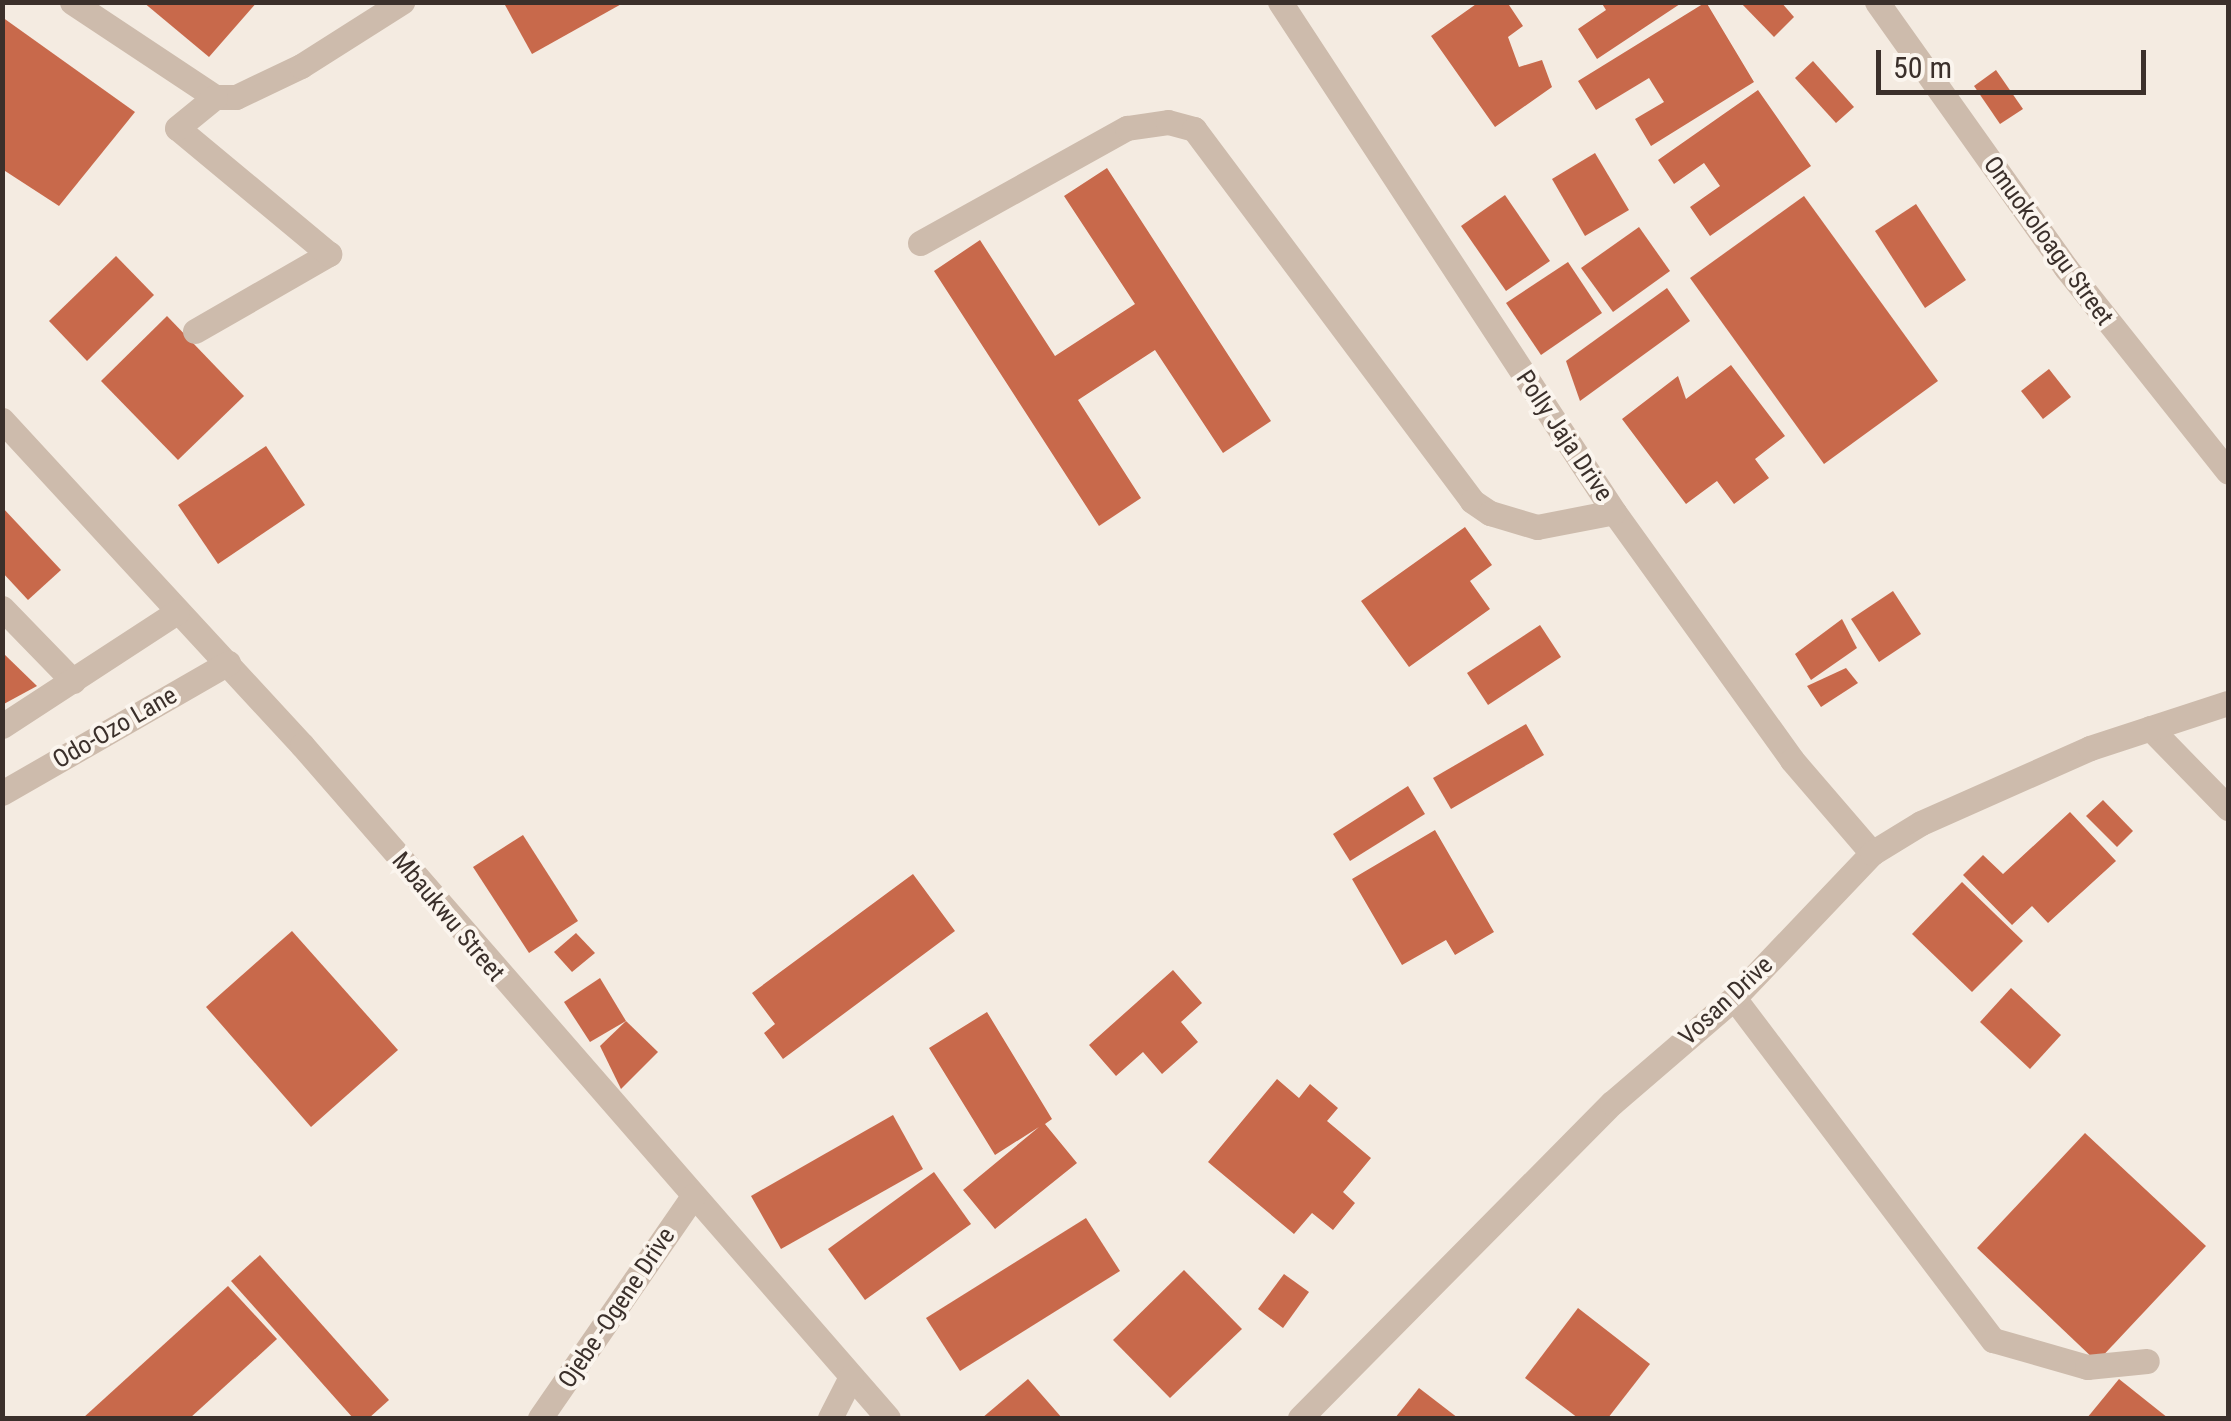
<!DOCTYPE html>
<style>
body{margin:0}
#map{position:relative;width:2231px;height:1421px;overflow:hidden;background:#f4ebe1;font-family:"Roboto Condensed",sans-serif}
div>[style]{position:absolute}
.building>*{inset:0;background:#c8694b}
.minor>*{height:25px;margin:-12.5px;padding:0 12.5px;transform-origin:12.5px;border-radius:12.5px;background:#cdbbac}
span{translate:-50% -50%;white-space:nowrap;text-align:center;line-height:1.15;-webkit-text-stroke:8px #fbf5ee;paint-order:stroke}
.street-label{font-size:25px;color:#3b302b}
.frame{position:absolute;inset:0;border:5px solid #3b302b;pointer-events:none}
.scale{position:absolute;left:1876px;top:50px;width:270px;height:45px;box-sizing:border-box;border:5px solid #3b302b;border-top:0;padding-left:12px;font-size:30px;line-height:35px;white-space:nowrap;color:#3b302b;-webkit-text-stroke:8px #fbf5ee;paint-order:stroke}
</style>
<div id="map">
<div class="building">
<div style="clip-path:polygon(143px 2px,257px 2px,209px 57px)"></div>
<div style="clip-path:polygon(509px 2px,625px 2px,532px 54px,505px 5px)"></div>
<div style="clip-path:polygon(1479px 2px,1507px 2px,1523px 26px,1508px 37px,1519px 67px,1542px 60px,1552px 87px,1495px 127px,1431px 36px)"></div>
<div style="clip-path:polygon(1601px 2px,1683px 2px,1597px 59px,1578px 29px,1606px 10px)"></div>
<div style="clip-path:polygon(1706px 2px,1754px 82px,1651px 146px,1635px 119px,1664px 102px,1649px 78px,1596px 110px,1578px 81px)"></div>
<div style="clip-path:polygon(1740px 2px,1781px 2px,1794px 17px,1774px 37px)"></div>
<div style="clip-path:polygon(2px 17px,135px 112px,59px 206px,2px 169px)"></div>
<div style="clip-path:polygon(1813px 61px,1854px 107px,1836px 123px,1795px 78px)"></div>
<div style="clip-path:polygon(1996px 70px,2023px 109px,2000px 124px,1974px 86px)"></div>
<div style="clip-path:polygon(1758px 90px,1811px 166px,1710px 236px,1690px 207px,1720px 186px,1704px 163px,1674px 184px,1658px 160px)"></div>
<div style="clip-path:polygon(1595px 153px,1629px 210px,1585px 236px,1552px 179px)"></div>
<div style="clip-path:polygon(1107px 168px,1271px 421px,1223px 453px,1155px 350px,1078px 400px,1141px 498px,1099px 526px,934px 271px,980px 240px,1055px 356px,1135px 304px,1064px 196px)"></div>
<div style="clip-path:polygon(1505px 195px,1550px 261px,1506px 291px,1461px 226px)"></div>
<div style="clip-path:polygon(1804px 196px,1938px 381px,1824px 464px,1690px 278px)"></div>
<div style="clip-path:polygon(1916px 204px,1966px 280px,1925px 308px,1875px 231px)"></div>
<div style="clip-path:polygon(1639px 227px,1670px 271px,1613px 312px,1581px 268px)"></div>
<div style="clip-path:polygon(116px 256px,154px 295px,87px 361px,49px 321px)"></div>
<div style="clip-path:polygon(1568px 262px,1602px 313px,1541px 355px,1506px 303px)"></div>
<div style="clip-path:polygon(1667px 288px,1690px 321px,1580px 401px,1566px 361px)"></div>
<div style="clip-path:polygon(167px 316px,244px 396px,178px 460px,101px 381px)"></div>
<div style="clip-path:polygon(1731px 365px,1785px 436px,1755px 459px,1769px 478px,1734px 504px,1717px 481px,1686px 504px,1622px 419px,1678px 376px,1686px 399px)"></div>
<div style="clip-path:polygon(2049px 369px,2071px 397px,2043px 419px,2021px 391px)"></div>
<div style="clip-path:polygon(266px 446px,305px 505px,218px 564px,178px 505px)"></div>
<div style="clip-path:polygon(2px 507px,61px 570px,28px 600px,2px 572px)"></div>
<div style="clip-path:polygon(1465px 527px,1492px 565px,1470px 581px,1490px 609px,1409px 667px,1361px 601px)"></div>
<div style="clip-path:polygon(1893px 591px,1921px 634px,1879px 662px,1851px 619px)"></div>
<div style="clip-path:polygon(1842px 619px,1857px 648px,1811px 680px,1795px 654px)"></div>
<div style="clip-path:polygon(1540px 625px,1561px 657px,1488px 705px,1467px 673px)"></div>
<div style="clip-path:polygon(2px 652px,37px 686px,2px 705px)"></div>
<div style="clip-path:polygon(1846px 668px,1858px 683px,1821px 707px,1807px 686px)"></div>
<div style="clip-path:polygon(1526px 724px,1544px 755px,1451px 809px,1433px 778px)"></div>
<div style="clip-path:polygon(1408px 786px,1425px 814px,1350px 861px,1333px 834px)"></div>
<div style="clip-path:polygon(2103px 800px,2133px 831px,2117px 847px,2086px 816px)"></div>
<div style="clip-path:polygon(2070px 812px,2116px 861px,2048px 923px,2032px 906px,2012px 925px,1963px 875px,1983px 855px,2003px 874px)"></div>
<div style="clip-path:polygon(1435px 830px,1494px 932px,1455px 955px,1446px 940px,1402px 965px,1352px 879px)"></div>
<div style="clip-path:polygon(523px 835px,578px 921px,529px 953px,473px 867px)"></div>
<div style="clip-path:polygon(913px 874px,955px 931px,783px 1059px,764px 1033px,775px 1024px,752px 993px)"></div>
<div style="clip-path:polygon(1962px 882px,2023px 941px,1972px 992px,1912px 934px)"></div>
<div style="clip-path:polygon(292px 931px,398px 1050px,311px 1127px,206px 1007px)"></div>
<div style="clip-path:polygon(576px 933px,595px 953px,572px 972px,554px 952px)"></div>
<div style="clip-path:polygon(1173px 970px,1202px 1003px,1181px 1022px,1198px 1042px,1162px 1074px,1143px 1052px,1116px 1076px,1089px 1045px)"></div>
<div style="clip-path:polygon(600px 978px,626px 1021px,590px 1042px,564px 1002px)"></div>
<div style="clip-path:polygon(2011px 988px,2061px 1035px,2030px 1069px,1980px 1022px)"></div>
<div style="clip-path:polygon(987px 1012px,1052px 1119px,1045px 1124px,1077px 1163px,995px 1229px,963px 1190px,1039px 1127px,995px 1155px,929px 1048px)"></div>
<div style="clip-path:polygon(626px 1021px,658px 1052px,621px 1089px,600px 1046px)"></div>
<div style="clip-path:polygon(1277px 1079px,1299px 1098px,1310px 1084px,1338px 1108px,1327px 1121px,1371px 1158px,1343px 1192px,1355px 1203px,1333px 1230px,1312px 1213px,1294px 1234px,1208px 1162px)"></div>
<div style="clip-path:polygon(893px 1115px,923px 1169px,781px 1249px,751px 1196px)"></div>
<div style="clip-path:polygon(2085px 1133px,2206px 1246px,2097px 1362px,1977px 1248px)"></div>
<div style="clip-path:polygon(934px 1172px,971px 1224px,865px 1300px,828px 1249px)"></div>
<div style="clip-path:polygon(1086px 1218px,1120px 1271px,960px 1371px,926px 1318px)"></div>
<div style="clip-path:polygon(260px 1255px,389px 1400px,369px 1418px,353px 1418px,231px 1281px)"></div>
<div style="clip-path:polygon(1184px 1270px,1242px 1329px,1170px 1398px,1113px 1340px)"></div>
<div style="clip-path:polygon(1284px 1274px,1309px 1292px,1283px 1328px,1258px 1309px)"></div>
<div style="clip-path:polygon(228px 1286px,277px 1339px,190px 1418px,83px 1418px)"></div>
<div style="clip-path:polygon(1578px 1308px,1650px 1364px,1608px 1418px,1578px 1418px,1525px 1378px)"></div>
<div style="clip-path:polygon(1028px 1379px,1062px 1418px,982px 1418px)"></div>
<div style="clip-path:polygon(2119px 1379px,2168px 1418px,2087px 1418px)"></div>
<div style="clip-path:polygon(1419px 1388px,1458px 1418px,1395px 1418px)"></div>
</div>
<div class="minor">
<div style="left:72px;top:2px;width:172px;rotate:33.6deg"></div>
<div style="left:215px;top:97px;width:21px"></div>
<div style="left:236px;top:97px;width:72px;rotate:-25.5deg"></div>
<div style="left:301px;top:66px;width:120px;rotate:-32.4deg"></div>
<div style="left:1280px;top:2px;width:610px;rotate:56.78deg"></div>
<div style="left:1614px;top:512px;width:305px;rotate:54.3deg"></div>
<div style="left:1792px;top:760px;width:123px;rotate:49.3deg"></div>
<div style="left:1877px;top:2px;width:326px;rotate:54.6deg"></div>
<div style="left:2066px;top:268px;width:260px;rotate:51.5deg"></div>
<div style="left:920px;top:243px;width:237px;rotate:-29.1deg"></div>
<div style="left:1127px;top:128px;width:41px;rotate:-8.3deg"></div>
<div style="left:1168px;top:122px;width:27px;rotate:15deg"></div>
<div style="left:1194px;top:129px;width:464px;rotate:53.2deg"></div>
<div style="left:1472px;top:501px;width:22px;rotate:34deg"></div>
<div style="left:1490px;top:513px;width:49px;rotate:16.6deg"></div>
<div style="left:1537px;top:527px;width:78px;rotate:-11deg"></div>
<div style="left:195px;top:331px;width:155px;rotate:-29.9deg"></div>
<div style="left:329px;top:254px;width:197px;rotate:-140.3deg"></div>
<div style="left:177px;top:128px;width:49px;rotate:-39.2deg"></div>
<div style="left:2px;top:420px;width:442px;rotate:47.3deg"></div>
<div style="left:302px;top:745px;width:892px;rotate:48.95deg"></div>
<div style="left:2px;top:608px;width:102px;rotate:45.8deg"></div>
<div style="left:2px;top:726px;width:209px;rotate:-33.1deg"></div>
<div style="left:2150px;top:728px;width:112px;rotate:45.7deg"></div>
<div style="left:2px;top:793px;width:261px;rotate:-29.9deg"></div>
<div style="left:1734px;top:998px;width:429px;rotate:52.9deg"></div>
<div style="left:1993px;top:1340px;width:98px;rotate:16deg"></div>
<div style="left:2087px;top:1367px;width:60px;rotate:-5.7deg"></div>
<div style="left:540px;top:1418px;width:270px;rotate:-55.4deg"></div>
<div style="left:830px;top:1418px;width:46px;rotate:-62.9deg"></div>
<div style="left:1300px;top:1418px;width:443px;rotate:-45.3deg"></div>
<div style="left:1612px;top:1103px;width:161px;rotate:-40.7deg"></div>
<div style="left:1734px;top:998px;width:200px;rotate:-46.4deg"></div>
<div style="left:1872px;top:853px;width:57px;rotate:-31.5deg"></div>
<div style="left:1921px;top:823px;width:185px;rotate:-23.9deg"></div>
<div style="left:2090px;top:748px;width:145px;rotate:-18.1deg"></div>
</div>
<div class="street-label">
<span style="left:2048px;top:241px;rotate:54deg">Omuokoloagu Street</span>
<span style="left:1564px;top:436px;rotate:56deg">Polly Jaja Drive</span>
<span style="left:115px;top:728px;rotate:-30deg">Odo-Ozo Lane</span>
<span style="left:448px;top:917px;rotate:50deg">Mbaukwu Street</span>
<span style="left:1726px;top:1001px;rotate:-43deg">Vosan Drive</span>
<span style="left:617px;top:1308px;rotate:-56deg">Ojebe -Ogene Drive</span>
</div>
<div class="frame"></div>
<div class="scale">50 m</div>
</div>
